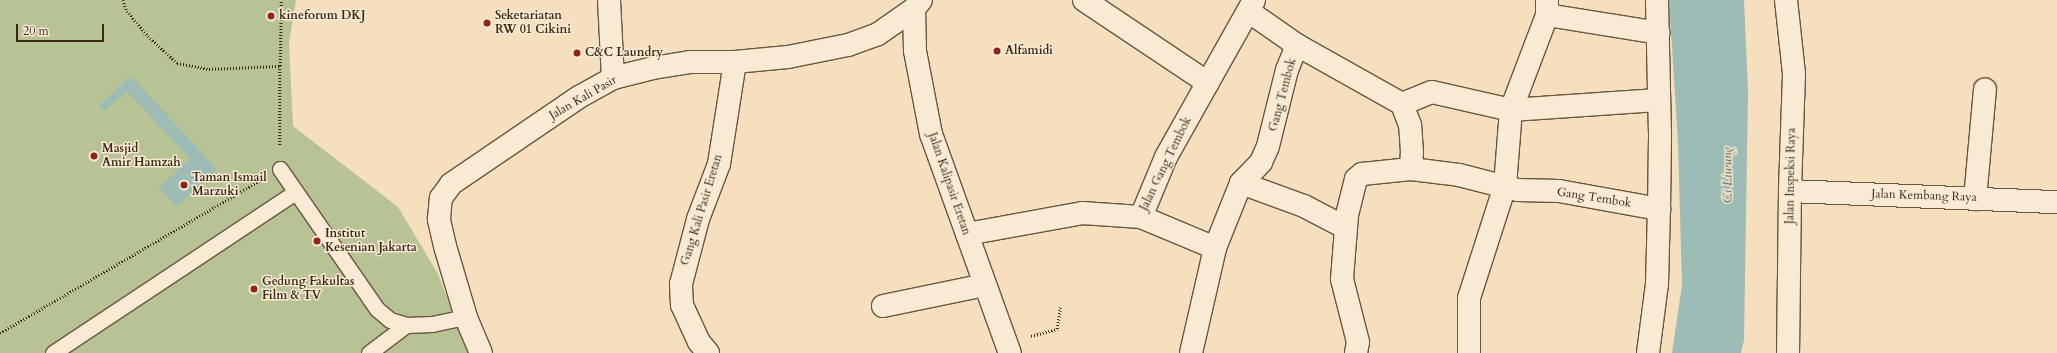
<!DOCTYPE html>
<style>
body{margin:0}
#map{position:relative;width:2057px;height:353px;overflow:hidden;background:#f5dfbe;font-family:Cardo,serif}
div>[style]{position:absolute}
.green>*{inset:0;background:#b7c395}
.water>*{inset:0;background:#9cbcb5}
.path>*{height:2.5px;margin-top:-1.25px;transform-origin:0;background:repeating-linear-gradient(90deg,#3a2815 0 1px,transparent 0 3px)}
.roads{filter:drop-shadow(1px 0 #69563f) drop-shadow(-1px 0 #69563f) drop-shadow(0 1px #69563f) drop-shadow(0 -1px #69563f)}
.lane>*{height:15px;margin:-7.5px;padding:0 7.5px;transform-origin:7.5px;border-radius:7.5px;background:#f8ead5}
.street>*{height:22px;margin:-11px;padding:0 11px;transform-origin:11px;border-radius:11px;background:#f8ead5}
.secondary>*{height:22px;margin:-11px;padding:0 11px;transform-origin:11px;border-radius:11px;background:#f8ead5}
.dots>*{width:11px;height:11px;translate:-50% -50%;box-sizing:border-box;border:2px solid #f8ead5;border-radius:50%}
span{translate:-50% -50%;white-space:nowrap;text-align:center;line-height:1.15;-webkit-text-stroke:3px #f8ead5;paint-order:stroke}
.poi-label{font-size:12px;color:#3a2815;font-weight:700}
.left{translate:0 -50%;text-align:left}
.street-label{font-size:12px;color:#3a2815}
.water-label{font-size:13px;color:#524d3d;font-style:italic}
.scale{position:absolute;left:16px;top:24px;width:88px;height:18px;box-sizing:border-box;border:2px solid #3a2815;border-top:0;padding-left:5px;font-size:12px;line-height:14px;white-space:nowrap;color:#3a2815;-webkit-text-stroke:3px #f8ead5;paint-order:stroke}
</style>
<div id="map">
<div class="green">
<div style="clip-path:polygon(0 0,296px 0,289px 43px,293px 126px,398px 207px,438px 274px,468px 353px,0 353px)"></div>
</div>
<div class="water">
<div style="clip-path:polygon(1669px 0,1744px 0,1748px 91px,1744px 340px,1741px 353px,1672px 353px,1682px 285px,1678px 143px)"></div>
<div style="clip-path:polygon(131px 76px,217px 169px,177px 207px,159px 188px,190px 159px,127px 91px,105px 111px,99px 105px)"></div>
</div>
<div class="path">
<div style="left:123px;top:0;width:12px;rotate:70deg"></div>
<div style="left:127px;top:11px;width:33px;rotate:50deg"></div>
<div style="left:148px;top:36px;width:40px;rotate:43deg"></div>
<div style="left:177px;top:63px;width:33px;rotate:11deg"></div>
<div style="left:209px;top:69px;width:71px;rotate:-2.4deg"></div>
<div style="left:280px;top:66px;width:80px;rotate:90deg"></div>
<div style="left:280px;top:66px;width:66px;rotate:-89.1deg"></div>
<div style="left:0;top:333px;width:303px;rotate:-30.4deg"></div>
<div style="left:1031px;top:336px;width:27px;rotate:-15deg"></div>
<div style="left:1057px;top:329px;width:22px;rotate:-82deg"></div>
</div>
<div class="roads">
<div class="lane">
<div style="left:280px;top:169px;width:170px;rotate:55.3deg"></div>
<div style="left:377px;top:309px;width:17px;rotate:40deg"></div>
<div style="left:390px;top:320px;width:17px;rotate:17deg"></div>
<div style="left:406px;top:325px;width:26px;rotate:-2deg"></div>
<div style="left:432px;top:324px;width:35px;rotate:-12deg"></div>
<div style="left:53px;top:353px;width:291px;rotate:-33.6deg"></div>
<div style="left:369px;top:353px;width:46px;rotate:-37.1deg"></div>
</div>
<div class="street">
<div style="left:609px;top:0;width:78px;rotate:87.1deg"></div>
<div style="left:1084px;top:0;width:149px;rotate:33.8deg"></div>
<div style="left:914px;top:9px;width:42px;rotate:88.6deg"></div>
<div style="left:915px;top:51px;width:85px;rotate:79.1deg"></div>
<div style="left:931px;top:134px;width:233px;rotate:70.2deg"></div>
<div style="left:1248px;top:11px;width:60px;rotate:34.8deg"></div>
<div style="left:1297px;top:45px;width:120px;rotate:29.3deg"></div>
<div style="left:1402px;top:104px;width:32px;rotate:-22deg"></div>
<div style="left:1432px;top:92px;width:81px;rotate:12.8deg"></div>
<div style="left:1511px;top:110px;width:147px;rotate:-3.9deg"></div>
<div style="left:1547px;top:15px;width:113px;rotate:9.1deg"></div>
<div style="left:1411px;top:169px;width:48px;rotate:7.1deg"></div>
<div style="left:1459px;top:175px;width:61px;rotate:14.3deg"></div>
<div style="left:1518px;top:190px;width:41px;rotate:1.4deg"></div>
<div style="left:1559px;top:191px;width:102px;rotate:10.2deg"></div>
<div style="left:1241px;top:183px;width:67px;rotate:20.1deg"></div>
<div style="left:1304px;top:206px;width:47px;rotate:27.6deg"></div>
<div style="left:1790px;top:191px;width:267px;rotate:2.4deg"></div>
<div style="left:1975px;top:199px;width:110px;rotate:-84.8deg"></div>
<div style="left:1141px;top:217px;width:65px;rotate:-67.4deg"></div>
<div style="left:1166px;top:157px;width:180px;rotate:-60.7deg"></div>
<div style="left:967px;top:234px;width:117px;rotate:-10.3deg"></div>
<div style="left:1082px;top:213px;width:59px;rotate:3.9deg"></div>
<div style="left:1141px;top:217px;width:80px;rotate:22.7deg"></div>
<div style="left:883px;top:306px;width:104px;rotate:-11.6deg"></div>
<div style="left:708px;top:353px;width:14px;rotate:-129deg"></div>
<div style="left:699px;top:342px;width:41px;rotate:-114.7deg"></div>
<div style="left:682px;top:305px;width:21px;rotate:-93deg"></div>
<div style="left:681px;top:284px;width:67px;rotate:-75.3deg"></div>
<div style="left:698px;top:219px;width:59px;rotate:-69.1deg"></div>
<div style="left:719px;top:164px;width:103px;rotate:-81.1deg"></div>
<div style="left:1191px;top:353px;width:108px;rotate:-77.1deg"></div>
<div style="left:1215px;top:248px;width:70px;rotate:-68.2deg"></div>
<div style="left:1241px;top:183px;width:29px;rotate:-46deg"></div>
<div style="left:1261px;top:162px;width:17px;rotate:-66deg"></div>
<div style="left:1268px;top:146px;width:78px;rotate:-76deg"></div>
<div style="left:1287px;top:70px;width:27px;rotate:-68deg"></div>
<div style="left:1356px;top:353px;width:11px;rotate:-80deg"></div>
<div style="left:1358px;top:342px;width:65px;rotate:-104.3deg"></div>
<div style="left:1342px;top:279px;width:64px;rotate:-85.5deg"></div>
<div style="left:1347px;top:215px;width:37px;rotate:-76deg"></div>
<div style="left:1356px;top:179px;width:8px;rotate:-40deg"></div>
<div style="left:1362px;top:174px;width:49px;rotate:-5.8deg"></div>
<div style="left:1411px;top:169px;width:17px;rotate:-87deg"></div>
<div style="left:1412px;top:152px;width:27px;rotate:-94deg"></div>
<div style="left:1410px;top:125px;width:22px;rotate:-111deg"></div>
<div style="left:1469px;top:353px;width:55px;rotate:-90deg"></div>
<div style="left:1469px;top:298px;width:118px;rotate:-72.2deg"></div>
<div style="left:1505px;top:186px;width:76px;rotate:-85.5deg"></div>
<div style="left:1511px;top:110px;width:102px;rotate:-69.2deg"></div>
<div style="left:1547px;top:15px;width:15px;rotate:-90deg"></div>
<div style="left:1648px;top:353px;width:70px;rotate:-82.6deg"></div>
<div style="left:1657px;top:284px;width:75px;rotate:-88.5deg"></div>
<div style="left:1659px;top:209px;width:75px;rotate:-89.2deg"></div>
<div style="left:1660px;top:134px;width:134px;rotate:-91.3deg"></div>
</div>
<div class="secondary">
<div style="left:1786px;top:0;width:74px;rotate:83.8deg"></div>
<div style="left:1794px;top:74px;width:117px;rotate:92deg"></div>
<div style="left:1790px;top:191px;width:162px;rotate:90.7deg"></div>
<div style="left:481px;top:353px;width:39px;rotate:-113deg"></div>
<div style="left:466px;top:317px;width:74px;rotate:-106.5deg"></div>
<div style="left:445px;top:246px;width:28px;rotate:-103deg"></div>
<div style="left:439px;top:219px;width:21px;rotate:-85deg"></div>
<div style="left:441px;top:198px;width:17px;rotate:-54deg"></div>
<div style="left:451px;top:184px;width:155px;rotate:-34.2deg"></div>
<div style="left:579px;top:97px;width:39px;rotate:-29deg"></div>
<div style="left:613px;top:78px;width:41px;rotate:-14deg"></div>
<div style="left:653px;top:68px;width:37px;rotate:-9deg"></div>
<div style="left:690px;top:62px;width:45px"></div>
<div style="left:735px;top:62px;width:53px;rotate:-5.4deg"></div>
<div style="left:788px;top:57px;width:61px;rotate:-11.3deg"></div>
<div style="left:848px;top:45px;width:32px;rotate:-20deg"></div>
<div style="left:878px;top:34px;width:44px;rotate:-34.8deg"></div>
<div style="left:914px;top:9px;width:11px;rotate:-52deg"></div>
</div>
</div>
<div class="dots">
<div style="left:271px;top:16px;background:#8f2418"></div>
<div style="left:487px;top:23px;background:#8f2418"></div>
<div style="left:997px;top:51px;background:#8f2418"></div>
<div style="left:577px;top:53px;background:#8f2418"></div>
<div style="left:94px;top:156px;background:#8f2418"></div>
<div style="left:184px;top:185px;background:#8f2418"></div>
<div style="left:317px;top:241px;background:#8f2418"></div>
<div style="left:254px;top:289px;background:#8f2418"></div>
</div>
<div class="poi-label">
<span class="left" style="left:279px;top:16px">kineforum DKJ</span>
<span class="left" style="left:495px;top:23px">Seketariatan<br>RW 01 Cikini</span>
<span class="left" style="left:1005px;top:51px">Alfamidi</span>
<span class="left" style="left:585px;top:53px">C&amp;C Laundry</span>
<span class="left" style="left:102px;top:156px">Masjid<br>Amir Hamzah</span>
<span class="left" style="left:192px;top:185px">Taman Ismail<br>Marzuki</span>
<span class="left" style="left:325px;top:241px">Institut<br>Kesenian Jakarta</span>
<span class="left" style="left:262px;top:289px">Gedung Fakultas<br>Film &amp; TV</span>
</div>
<div class="street-label">
<span style="left:1283px;top:95px;rotate:-75deg">Gang Tembok</span>
<span style="left:583px;top:98px;rotate:-30deg">Jalan Kali Pasir</span>
<span style="left:1166px;top:164px;rotate:-64deg">Jalan Gang Tembok</span>
<span style="left:1791px;top:176px;rotate:-89deg">Jalan Inspeksi Raya</span>
<span style="left:949px;top:184px;rotate:71deg">Jalan Kalipasir Eretan</span>
<span style="left:1924px;top:196px;rotate:2deg">Jalan Kembang Raya</span>
<span style="left:1594px;top:198px;rotate:9deg">Gang Tembok</span>
<span style="left:702px;top:210px;rotate:-73deg">Gang Kali Pasir Eretan</span>
</div>
<div class="water-label">
<span style="left:1728px;top:175px;rotate:-90deg">Ci Liwung</span>
</div>
<div class="scale">20 m</div>
</div>
